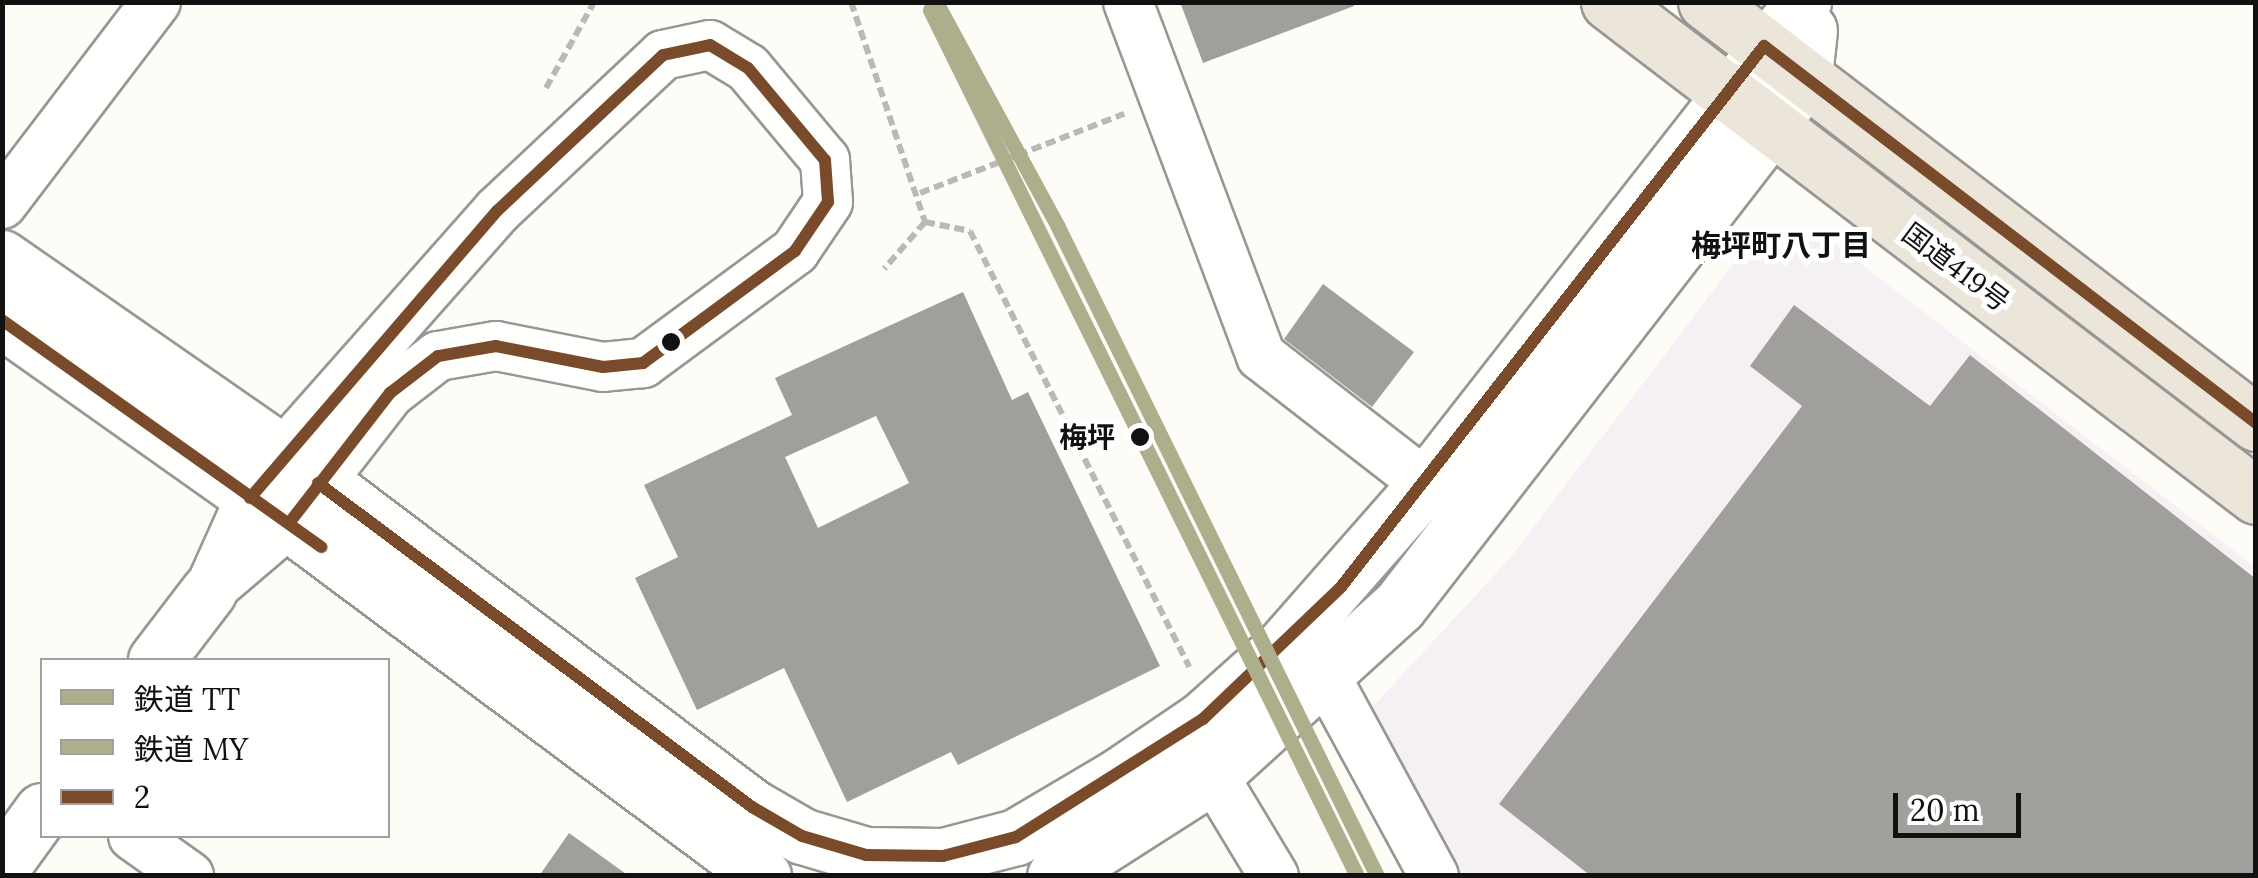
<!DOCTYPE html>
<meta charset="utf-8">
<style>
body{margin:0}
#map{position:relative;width:2258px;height:878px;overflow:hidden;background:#fdfcf7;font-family:Lora,"Noto Sans JP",serif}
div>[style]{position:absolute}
.industrial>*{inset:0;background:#f5f0f3}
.building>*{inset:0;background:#a19f9c}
.path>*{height:6px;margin-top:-3px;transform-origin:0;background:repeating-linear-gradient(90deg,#b9b9b8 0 10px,transparent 0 15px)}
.roads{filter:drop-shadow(2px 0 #979795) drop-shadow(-2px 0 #979795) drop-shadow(0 2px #979795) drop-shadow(0 -2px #979795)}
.minor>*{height:48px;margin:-24px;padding:0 24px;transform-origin:24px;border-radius:24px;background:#fffffe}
.tertiary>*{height:55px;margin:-27.5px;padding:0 27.5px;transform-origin:27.5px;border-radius:27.5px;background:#fffffe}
.trunk>*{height:55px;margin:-27.5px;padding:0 27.5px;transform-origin:27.5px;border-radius:27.5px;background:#ece5da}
.bus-1>*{height:12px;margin:-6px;padding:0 6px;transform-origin:6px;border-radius:6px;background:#7a4b2a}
.rail-1>*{height:15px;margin:-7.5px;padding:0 7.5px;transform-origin:7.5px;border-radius:7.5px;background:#adaf8c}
.rail-2>*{height:15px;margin:-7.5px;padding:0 7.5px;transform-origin:7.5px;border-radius:7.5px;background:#adaf8c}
.dots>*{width:28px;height:28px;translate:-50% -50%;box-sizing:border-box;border:5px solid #fff;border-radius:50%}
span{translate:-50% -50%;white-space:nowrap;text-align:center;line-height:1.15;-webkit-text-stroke:10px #fff;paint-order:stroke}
.street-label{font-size:28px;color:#111}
.stop-label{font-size:28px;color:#111;font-weight:700}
.right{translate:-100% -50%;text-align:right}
.neighbourhood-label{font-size:30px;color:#111;font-weight:700}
.frame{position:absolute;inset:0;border:5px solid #111;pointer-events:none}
.legend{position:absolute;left:40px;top:658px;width:350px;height:180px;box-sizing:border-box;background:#fff;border:2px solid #a0a0a0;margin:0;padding:12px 18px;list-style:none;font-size:30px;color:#111}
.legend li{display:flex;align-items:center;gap:20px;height:50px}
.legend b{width:50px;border:2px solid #a0a0a0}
.scale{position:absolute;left:1893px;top:793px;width:128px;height:45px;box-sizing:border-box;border:5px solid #111;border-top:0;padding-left:12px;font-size:30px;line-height:35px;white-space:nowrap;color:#111;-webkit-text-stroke:8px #fff;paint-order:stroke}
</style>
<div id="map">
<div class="industrial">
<div style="clip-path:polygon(1817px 230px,2255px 567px,2255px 875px,1454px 875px,1366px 714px,1510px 558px,1749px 244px)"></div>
</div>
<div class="building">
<div style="clip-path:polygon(1180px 2px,1353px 2px,1354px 6px,1203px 63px)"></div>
<div style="clip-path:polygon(1323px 284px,1414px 352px,1372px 407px,1284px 339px)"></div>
<div style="clip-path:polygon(evenodd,963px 292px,1012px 400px,1028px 392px,1160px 666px,958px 765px,951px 752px,847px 802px,784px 668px,697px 710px,635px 578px,678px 557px,644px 485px,792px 415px,775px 378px,963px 292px,876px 416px,909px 483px,818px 528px,785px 457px,876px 416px)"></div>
<div style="clip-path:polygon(1794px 305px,1930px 406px,1970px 355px,2256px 579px,2256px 876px,1591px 876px,1499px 804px,1802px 406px,1750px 366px)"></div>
<div style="clip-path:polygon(569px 833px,629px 876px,539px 876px)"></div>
</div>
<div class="path">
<div style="left:851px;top:2px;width:232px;rotate:71.4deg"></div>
<div style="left:925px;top:222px;width:62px;rotate:131.1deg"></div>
<div style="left:546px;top:88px;width:98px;rotate:-60.8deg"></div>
<div style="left:920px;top:193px;width:219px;rotate:-21.2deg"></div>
<div style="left:925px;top:222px;width:46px;rotate:11.3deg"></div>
<div style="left:970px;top:231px;width:488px;rotate:63.3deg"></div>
</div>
<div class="roads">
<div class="minor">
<div style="left:1128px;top:2px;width:378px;rotate:69.4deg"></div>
<div style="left:1261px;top:356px;width:209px;rotate:37.8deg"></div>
<div style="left:710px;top:45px;width:44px;rotate:31.2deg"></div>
<div style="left:748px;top:68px;width:120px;rotate:50.1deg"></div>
<div style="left:825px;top:160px;width:42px;rotate:85.9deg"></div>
<div style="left:828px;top:202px;width:59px;rotate:124deg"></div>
<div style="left:795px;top:251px;width:189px;rotate:143.6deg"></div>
<div style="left:643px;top:363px;width:40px;rotate:174.3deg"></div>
<div style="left:603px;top:367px;width:109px;rotate:-168.9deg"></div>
<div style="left:496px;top:346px;width:59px;rotate:170.2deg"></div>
<div style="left:438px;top:356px;width:61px;rotate:142.4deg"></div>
<div style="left:390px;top:393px;width:165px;rotate:127.8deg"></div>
<div style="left:289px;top:523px;width:106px;rotate:139.6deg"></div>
<div style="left:208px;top:592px;width:103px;rotate:-65.9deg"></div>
<div style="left:250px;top:498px;width:56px;rotate:-53.7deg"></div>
<div style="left:283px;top:453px;width:323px;rotate:-48.5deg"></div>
<div style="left:497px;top:211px;width:228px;rotate:-43.2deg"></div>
<div style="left:663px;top:55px;width:48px;rotate:-12deg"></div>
<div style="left:2px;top:204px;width:254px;rotate:-52.7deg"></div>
<div style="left:1326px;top:677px;width:226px;rotate:61.5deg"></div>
<div style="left:1213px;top:775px;width:118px;rotate:58.9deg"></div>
<div style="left:133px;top:836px;width:69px;rotate:35.5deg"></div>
</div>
<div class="tertiary">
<div style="left:2px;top:258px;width:342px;rotate:34.8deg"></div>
<div style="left:283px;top:453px;width:588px;rotate:37.05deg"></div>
<div style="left:752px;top:807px;width:58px;rotate:30.1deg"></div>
<div style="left:802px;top:836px;width:67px;rotate:16.5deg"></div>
<div style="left:866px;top:855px;width:77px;rotate:0.7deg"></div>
<div style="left:943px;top:856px;width:75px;rotate:-14.6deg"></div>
<div style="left:1016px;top:837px;width:120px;rotate:-30.6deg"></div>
<div style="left:1119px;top:776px;width:102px;rotate:-34.2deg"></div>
<div style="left:1203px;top:719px;width:106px;rotate:-41.9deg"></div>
<div style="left:1282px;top:648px;width:218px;rotate:-48.7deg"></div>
<div style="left:1426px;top:484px;width:612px;rotate:-51.97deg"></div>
<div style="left:2px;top:320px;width:352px;rotate:35.3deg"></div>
<div style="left:289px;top:523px;width:591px;rotate:36.68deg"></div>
<div style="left:156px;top:660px;width:86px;rotate:-52.6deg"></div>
<div style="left:2px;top:866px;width:68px;rotate:-54deg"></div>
<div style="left:1055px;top:876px;width:188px;rotate:-32.6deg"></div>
<div style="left:1213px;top:775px;width:251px;rotate:-42.3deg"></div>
<div style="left:1399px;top:606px;width:607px;rotate:-52.22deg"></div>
<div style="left:1771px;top:126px;width:60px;rotate:-56.6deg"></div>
<div style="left:1804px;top:76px;width:46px;rotate:-83.8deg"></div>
</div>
<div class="trunk">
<div style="left:1609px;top:2px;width:814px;rotate:37.36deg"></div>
<div style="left:1706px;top:2px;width:693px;rotate:37.43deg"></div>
</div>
</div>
<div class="bus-1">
<div style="left:1764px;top:46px;width:620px;rotate:37.46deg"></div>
<div style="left:2px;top:320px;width:392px;rotate:35.4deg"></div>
<div style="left:318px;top:483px;width:542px;rotate:36.74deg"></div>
<div style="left:752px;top:807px;width:58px;rotate:30.1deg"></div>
<div style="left:802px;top:836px;width:67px;rotate:16.5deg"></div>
<div style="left:866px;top:855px;width:77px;rotate:0.7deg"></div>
<div style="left:943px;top:856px;width:75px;rotate:-14.6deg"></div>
<div style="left:1016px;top:837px;width:221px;rotate:-32.3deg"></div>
<div style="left:1203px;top:719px;width:191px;rotate:-43.7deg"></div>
<div style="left:1341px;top:587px;width:687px;rotate:-51.98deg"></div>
<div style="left:250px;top:498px;width:379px;rotate:-49.3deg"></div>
<div style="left:497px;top:211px;width:228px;rotate:-43.2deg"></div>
<div style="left:663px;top:55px;width:48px;rotate:-12deg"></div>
<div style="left:710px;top:45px;width:44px;rotate:31.2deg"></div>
<div style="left:748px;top:68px;width:120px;rotate:50.1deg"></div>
<div style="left:825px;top:160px;width:42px;rotate:85.9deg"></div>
<div style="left:828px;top:202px;width:59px;rotate:124deg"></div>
<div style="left:795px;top:251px;width:189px;rotate:143.6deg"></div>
<div style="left:643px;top:363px;width:40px;rotate:174.3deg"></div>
<div style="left:603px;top:367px;width:109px;rotate:-168.9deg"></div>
<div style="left:496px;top:346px;width:59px;rotate:170.2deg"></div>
<div style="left:438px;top:356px;width:61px;rotate:142.4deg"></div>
<div style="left:390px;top:393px;width:165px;rotate:127.8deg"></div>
</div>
<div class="rail-1">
<div style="left:936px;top:2px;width:256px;rotate:61.5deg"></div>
<div style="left:1058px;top:227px;width:723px;rotate:63.82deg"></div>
</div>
<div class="rail-2">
<div style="left:930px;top:10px;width:966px;rotate:63.75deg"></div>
</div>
<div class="dots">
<div style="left:671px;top:342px;background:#111"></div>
<div style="left:1140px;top:437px;background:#111"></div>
</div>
<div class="street-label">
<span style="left:1956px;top:267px;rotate:37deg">国道419号</span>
</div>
<div class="stop-label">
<span class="right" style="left:1115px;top:437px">梅坪</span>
</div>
<div class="neighbourhood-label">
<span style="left:1781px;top:245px">梅坪町八丁目</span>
</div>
<div class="frame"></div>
<ul class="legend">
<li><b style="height:12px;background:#adaf8c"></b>鉄道 TT</li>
<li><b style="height:12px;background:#adaf8c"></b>鉄道 MY</li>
<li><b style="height:12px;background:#7a4b2a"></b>2</li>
</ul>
<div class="scale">20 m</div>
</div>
